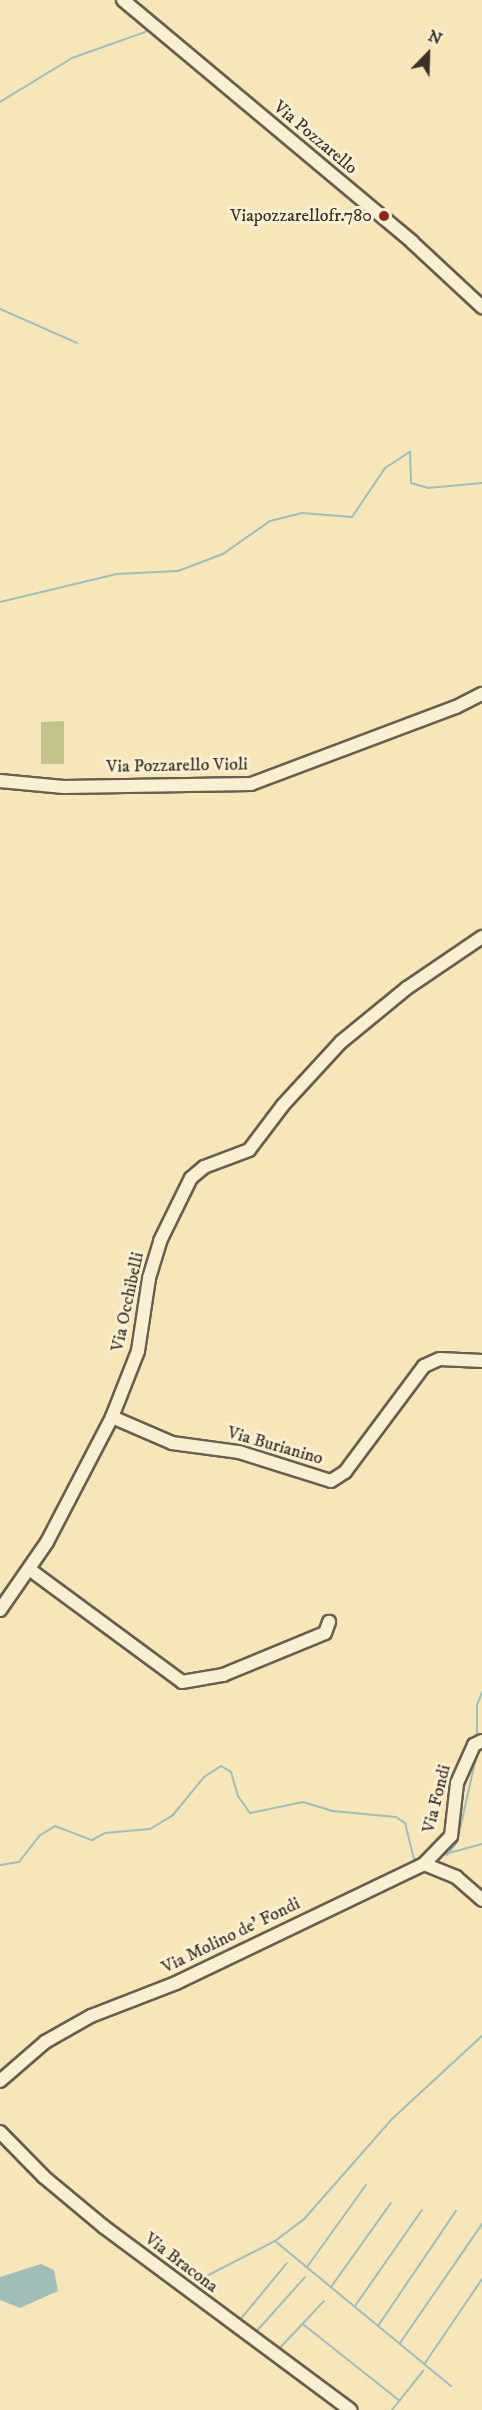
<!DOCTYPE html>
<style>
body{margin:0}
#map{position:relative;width:482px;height:2410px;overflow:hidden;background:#f6e6b9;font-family:"IM FELL DW Pica",serif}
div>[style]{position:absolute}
.green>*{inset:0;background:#c2c38b}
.water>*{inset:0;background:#a0bdb9}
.stream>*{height:2px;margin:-1px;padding:0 1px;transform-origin:1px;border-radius:1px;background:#a0bdb9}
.roads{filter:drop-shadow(2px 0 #6a5e4c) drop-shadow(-2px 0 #6a5e4c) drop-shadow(0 2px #6a5e4c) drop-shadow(0 -2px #6a5e4c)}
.minor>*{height:12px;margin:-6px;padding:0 6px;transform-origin:6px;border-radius:6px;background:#f9efd2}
.dots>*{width:16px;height:16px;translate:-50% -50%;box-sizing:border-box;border:3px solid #f9efd2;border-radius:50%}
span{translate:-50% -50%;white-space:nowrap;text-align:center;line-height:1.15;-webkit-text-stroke:6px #f9efd2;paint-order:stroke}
.street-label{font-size:18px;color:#3b3028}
.poi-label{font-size:18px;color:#3b3028}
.right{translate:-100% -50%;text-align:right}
.north{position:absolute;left:398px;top:24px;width:60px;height:60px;-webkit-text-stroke:4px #f9efd2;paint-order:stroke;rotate:23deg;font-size:16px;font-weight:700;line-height:24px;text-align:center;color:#3b3028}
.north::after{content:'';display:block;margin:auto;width:21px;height:27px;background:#3b3028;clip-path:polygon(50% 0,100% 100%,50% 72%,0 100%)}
</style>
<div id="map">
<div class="green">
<div style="clip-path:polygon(64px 721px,64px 764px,41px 764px,41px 722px)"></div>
</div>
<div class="water">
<div style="clip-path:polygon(41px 2264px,54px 2270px,58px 2291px,20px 2308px,0 2300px,0 2277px)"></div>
</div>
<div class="stream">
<div style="left:0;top:102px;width:84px;rotate:-31.4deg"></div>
<div style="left:72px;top:58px;width:81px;rotate:-19.6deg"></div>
<div style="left:0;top:309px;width:84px;rotate:23.8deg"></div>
<div style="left:0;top:602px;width:120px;rotate:-13.5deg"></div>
<div style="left:117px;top:574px;width:61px;rotate:-2.8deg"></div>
<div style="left:178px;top:571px;width:48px;rotate:-20.7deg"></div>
<div style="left:223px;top:554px;width:57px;rotate:-35.1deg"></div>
<div style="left:270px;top:521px;width:33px;rotate:-14deg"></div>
<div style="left:302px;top:513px;width:50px;rotate:4.6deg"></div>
<div style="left:352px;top:517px;width:59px;rotate:-56deg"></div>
<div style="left:385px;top:468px;width:30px;rotate:-33deg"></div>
<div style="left:410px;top:452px;width:31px;rotate:88deg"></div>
<div style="left:411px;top:483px;width:18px;rotate:16deg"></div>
<div style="left:428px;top:488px;width:54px;rotate:-5.3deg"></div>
<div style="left:477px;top:1738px;width:33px;rotate:-90deg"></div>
<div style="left:477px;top:1705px;width:14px;rotate:-69deg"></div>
<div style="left:447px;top:1855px;width:16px;rotate:-52deg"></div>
<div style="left:457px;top:1842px;width:91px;rotate:-77.3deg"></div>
<div style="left:438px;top:1856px;width:46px;rotate:-15.3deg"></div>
<div style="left:0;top:1865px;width:19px;rotate:-9deg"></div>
<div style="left:19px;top:1862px;width:33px;rotate:-52deg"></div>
<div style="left:39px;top:1836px;width:19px;rotate:-32deg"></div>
<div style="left:55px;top:1826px;width:40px;rotate:21deg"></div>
<div style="left:92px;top:1840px;width:15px;rotate:-28deg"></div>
<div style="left:105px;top:1833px;width:45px;rotate:-5.1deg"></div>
<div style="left:150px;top:1829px;width:27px;rotate:-31deg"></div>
<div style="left:173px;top:1815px;width:49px;rotate:-50.8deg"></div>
<div style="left:204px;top:1777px;width:20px;rotate:-33deg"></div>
<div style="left:221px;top:1766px;width:12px;rotate:31deg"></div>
<div style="left:231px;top:1772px;width:25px;rotate:74deg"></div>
<div style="left:238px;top:1796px;width:21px;rotate:55deg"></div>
<div style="left:250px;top:1813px;width:54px;rotate:-11.7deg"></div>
<div style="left:303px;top:1802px;width:31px;rotate:17deg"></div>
<div style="left:333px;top:1811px;width:63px;rotate:5.4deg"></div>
<div style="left:396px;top:1817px;width:11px;rotate:34deg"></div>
<div style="left:405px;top:1823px;width:37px;rotate:76deg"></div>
<div style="left:414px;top:1859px;width:9px;rotate:-6deg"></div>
<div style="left:275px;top:2241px;width:228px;rotate:39.5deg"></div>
<div style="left:307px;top:2267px;width:101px;rotate:-54.3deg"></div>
<div style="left:191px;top:2284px;width:94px;rotate:-27.1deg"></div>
<div style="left:275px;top:2241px;width:38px;rotate:-37deg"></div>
<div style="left:305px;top:2218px;width:133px;rotate:-48.7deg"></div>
<div style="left:393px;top:2118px;width:121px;rotate:-42.7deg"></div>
<div style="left:331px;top:2287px;width:103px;rotate:-54.5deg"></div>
<div style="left:355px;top:2306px;width:117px;rotate:-55.1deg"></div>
<div style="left:239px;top:2321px;width:75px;rotate:-50.4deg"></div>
<div style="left:304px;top:2325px;width:122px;rotate:38.4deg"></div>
<div style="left:378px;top:2326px;width:139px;rotate:-55.9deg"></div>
<div style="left:255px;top:2333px;width:75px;rotate:-48.2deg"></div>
<div style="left:400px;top:2343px;width:145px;rotate:-55.4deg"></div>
<div style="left:278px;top:2350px;width:67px;rotate:-46.8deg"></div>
<div style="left:425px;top:2363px;width:102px;rotate:-55.8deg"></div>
<div style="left:392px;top:2410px;width:50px;rotate:-51.5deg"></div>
</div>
<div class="roads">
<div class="minor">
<div style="left:123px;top:0;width:377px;rotate:39.9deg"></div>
<div style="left:412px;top:242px;width:96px;rotate:42.9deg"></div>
<div style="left:0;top:781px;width:64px;rotate:5.4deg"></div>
<div style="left:64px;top:787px;width:187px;rotate:-0.9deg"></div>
<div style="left:251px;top:784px;width:219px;rotate:-20.6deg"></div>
<div style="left:456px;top:707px;width:29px;rotate:-27deg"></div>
<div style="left:112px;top:1417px;width:65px;rotate:23.4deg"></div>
<div style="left:172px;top:1443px;width:68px;rotate:7.7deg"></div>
<div style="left:239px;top:1452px;width:96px;rotate:17.5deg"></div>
<div style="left:331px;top:1481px;width:17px;rotate:-33deg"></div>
<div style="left:345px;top:1472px;width:132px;rotate:-53.3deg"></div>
<div style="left:424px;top:1366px;width:17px;rotate:-24deg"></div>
<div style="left:440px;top:1359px;width:42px;rotate:2.7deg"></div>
<div style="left:29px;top:1569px;width:190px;rotate:36.4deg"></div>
<div style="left:182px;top:1682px;width:42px;rotate:-9.7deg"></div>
<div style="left:223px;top:1675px;width:110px;rotate:-22.4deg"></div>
<div style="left:325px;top:1633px;width:12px;rotate:-70deg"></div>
<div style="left:0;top:1610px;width:83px;rotate:-55.3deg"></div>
<div style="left:47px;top:1542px;width:141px;rotate:-62.5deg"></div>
<div style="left:112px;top:1417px;width:71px;rotate:-68.5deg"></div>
<div style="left:138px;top:1351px;width:74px;rotate:-81.4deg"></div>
<div style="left:149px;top:1278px;width:39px;rotate:-73deg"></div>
<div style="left:160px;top:1241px;width:70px;rotate:-63.8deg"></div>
<div style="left:191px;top:1178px;width:17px;rotate:-40deg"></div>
<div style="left:204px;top:1167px;width:48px;rotate:-20.7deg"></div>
<div style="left:249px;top:1150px;width:56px;rotate:-52.9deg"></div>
<div style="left:283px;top:1105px;width:86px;rotate:-47.4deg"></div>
<div style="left:341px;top:1042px;width:85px;rotate:-39.3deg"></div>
<div style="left:407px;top:988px;width:91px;rotate:-34.2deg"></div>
<div style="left:424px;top:1864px;width:39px;rotate:-46deg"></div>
<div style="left:451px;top:1836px;width:53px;rotate:-83.5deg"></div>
<div style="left:457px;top:1783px;width:42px;rotate:-65.9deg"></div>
<div style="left:474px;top:1745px;width:9px;rotate:-27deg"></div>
<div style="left:0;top:2081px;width:60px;rotate:-40.9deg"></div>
<div style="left:45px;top:2042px;width:53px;rotate:-29.5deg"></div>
<div style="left:91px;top:2016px;width:91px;rotate:-21.2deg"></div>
<div style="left:176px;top:1983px;width:275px;rotate:-25.6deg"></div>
<div style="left:424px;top:1864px;width:35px;rotate:22deg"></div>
<div style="left:456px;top:1877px;width:35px;rotate:41deg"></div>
<div style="left:0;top:2132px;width:63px;rotate:45.6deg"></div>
<div style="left:44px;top:2177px;width:78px;rotate:39.8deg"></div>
<div style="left:104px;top:2227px;width:307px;rotate:36.6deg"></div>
</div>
</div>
<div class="dots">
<div style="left:384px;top:216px;background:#8f2418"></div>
</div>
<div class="street-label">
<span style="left:315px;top:138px;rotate:40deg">Via Pozzarello</span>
<span style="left:177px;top:766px;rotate:-1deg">Via Pozzarello Violi</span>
<span style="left:128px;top:1302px;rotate:-78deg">Via Occhibelli</span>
<span style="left:275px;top:1446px;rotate:16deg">Via Burianino</span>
<span style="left:437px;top:1799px;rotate:-76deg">Via Fondi</span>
<span style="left:231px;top:1936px;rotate:-26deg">Via Molino de' Fondi</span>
<span style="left:181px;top:2263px;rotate:37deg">Via Bracona</span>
</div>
<div class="poi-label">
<span class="right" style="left:372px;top:216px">Viapozzarellofr.780</span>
</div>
<div class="north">N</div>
</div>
